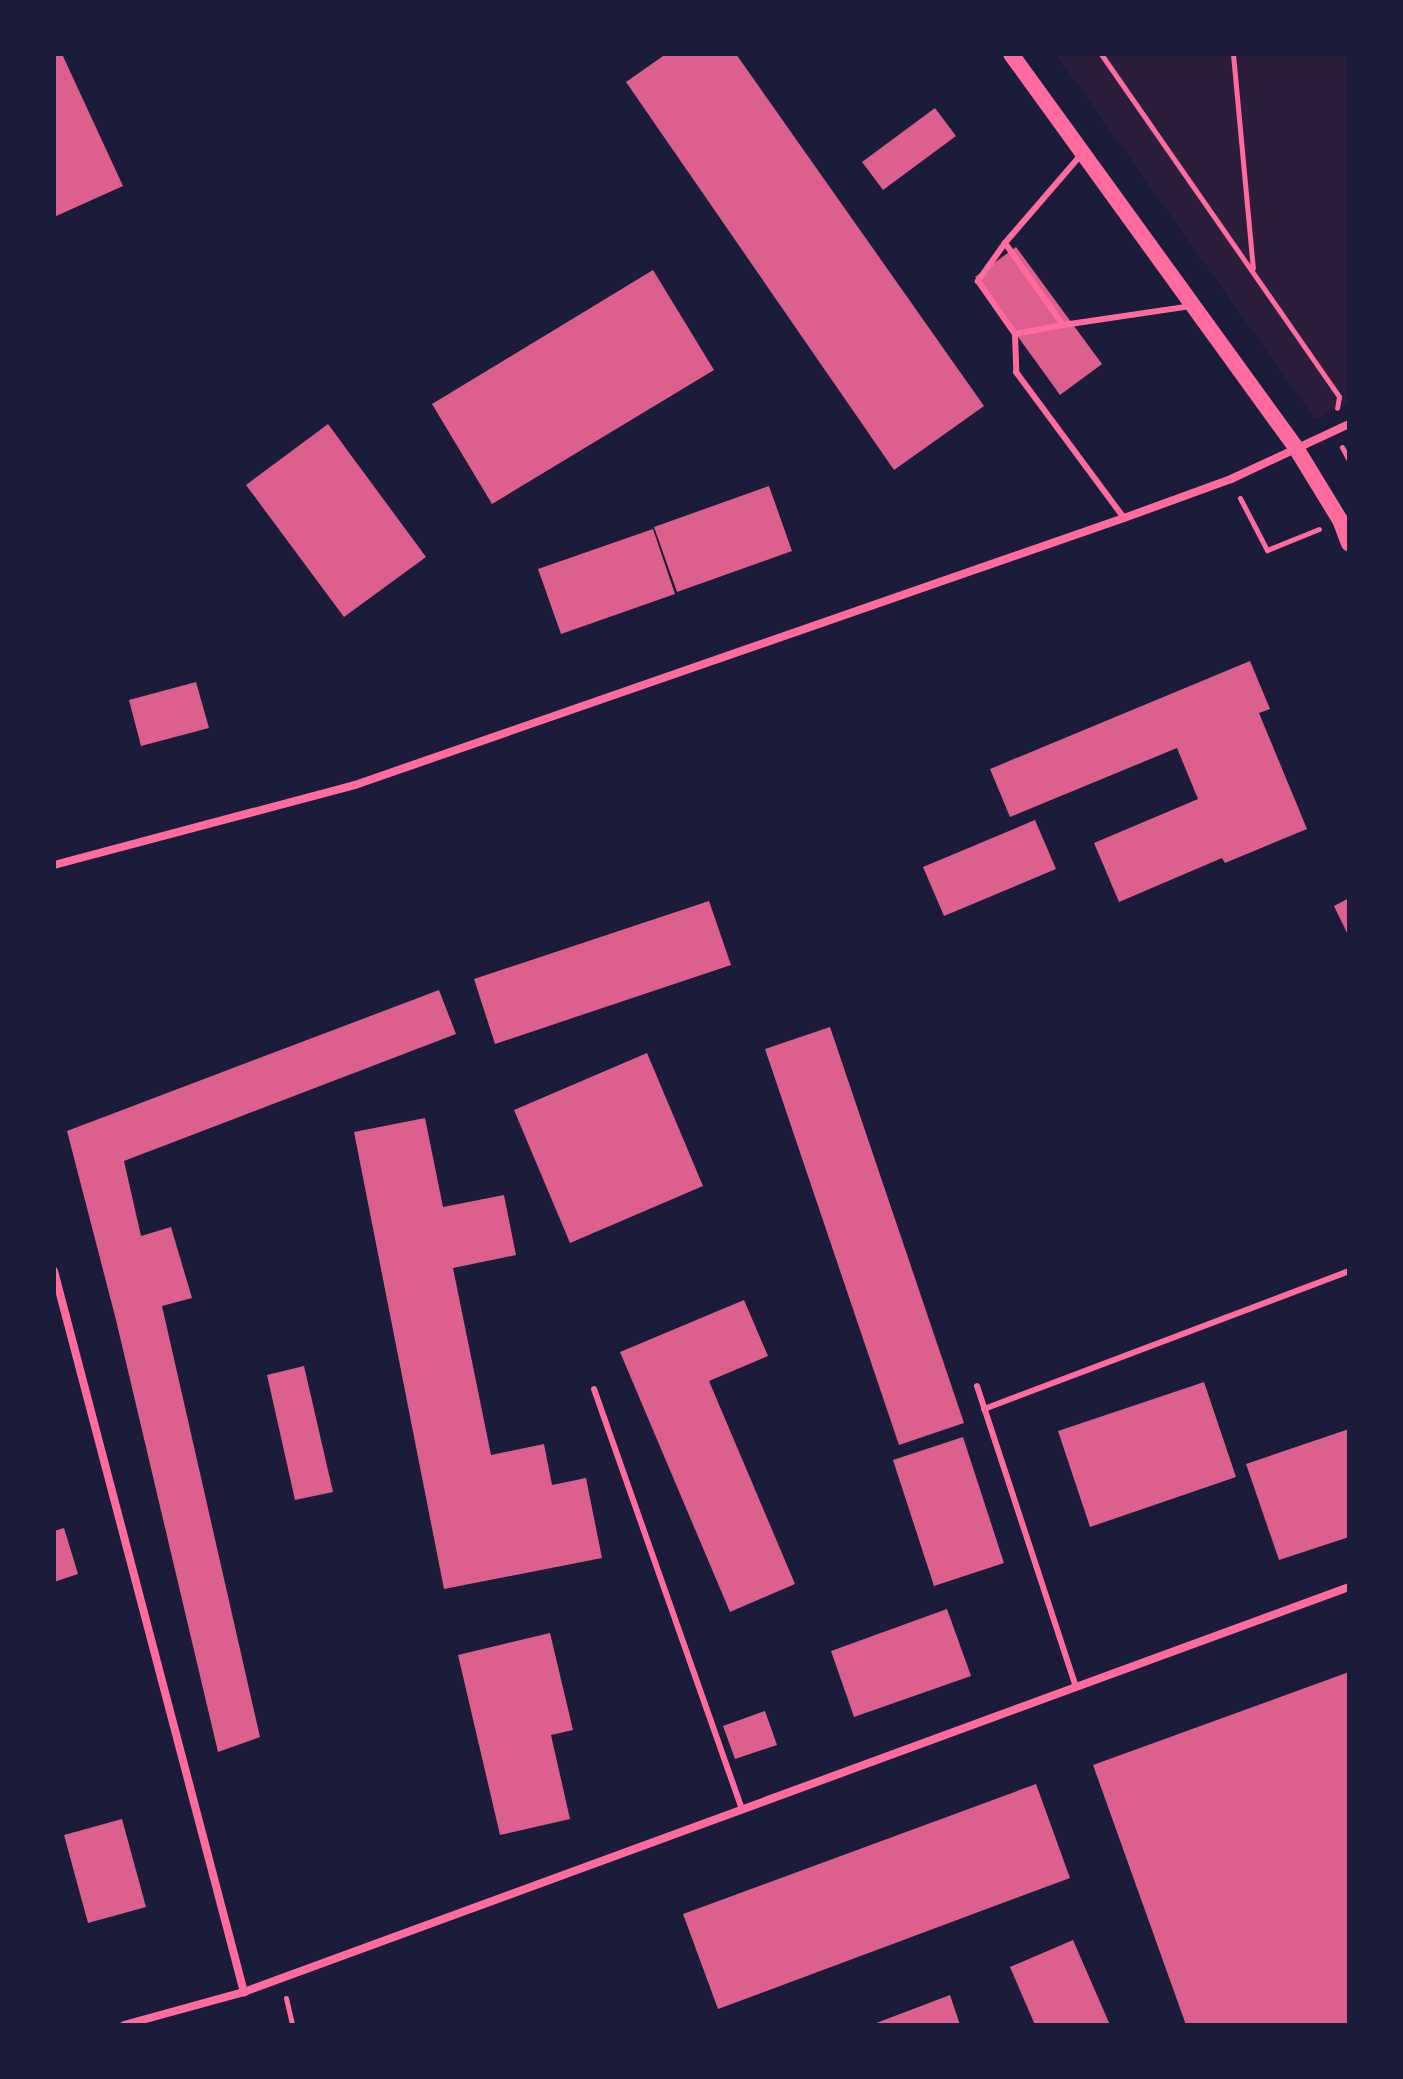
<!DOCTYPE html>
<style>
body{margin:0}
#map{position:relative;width:1403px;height:2079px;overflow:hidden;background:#1b1b3a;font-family:"Alegreya Sans",sans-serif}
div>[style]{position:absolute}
.green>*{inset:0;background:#2a1e3b}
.building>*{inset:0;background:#dd5f8e}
.path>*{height:5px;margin:-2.5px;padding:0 2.5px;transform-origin:2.5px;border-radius:2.5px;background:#ff6b9d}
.service>*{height:6px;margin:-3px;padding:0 3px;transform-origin:3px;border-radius:3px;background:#ff6b9d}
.minor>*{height:8px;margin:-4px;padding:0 4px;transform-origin:4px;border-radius:4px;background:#ff6b9d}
.secondary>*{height:16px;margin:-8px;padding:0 8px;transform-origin:8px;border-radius:8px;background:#ff6b9d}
span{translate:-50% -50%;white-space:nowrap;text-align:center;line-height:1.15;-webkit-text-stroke:6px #1b1b3a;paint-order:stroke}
.frame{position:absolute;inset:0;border:56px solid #1b1b3a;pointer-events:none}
</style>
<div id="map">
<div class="green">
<div style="clip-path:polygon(1056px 54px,1349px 54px,1349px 403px,1315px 419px)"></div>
</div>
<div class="building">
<div style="clip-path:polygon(54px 54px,62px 54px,123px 186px,54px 217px)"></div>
<div style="clip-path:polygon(666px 54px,736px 54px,984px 406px,894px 470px,626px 82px)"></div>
<div style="clip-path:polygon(935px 108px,956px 136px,883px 190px,862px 162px)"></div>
<div style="clip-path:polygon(1016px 247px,1102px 364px,1060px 395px,975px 277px)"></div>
<div style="clip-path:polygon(653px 270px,714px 370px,492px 504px,432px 404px)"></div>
<div style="clip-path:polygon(328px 424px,426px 557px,344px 617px,246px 485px)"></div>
<div style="clip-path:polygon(769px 486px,792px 551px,677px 592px,654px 527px)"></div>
<div style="clip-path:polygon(653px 529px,675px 594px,561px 634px,538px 569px)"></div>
<div style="clip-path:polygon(1250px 661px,1270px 709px,1259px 713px,1307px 829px,1225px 863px,1222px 858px,1119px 902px,1094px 843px,1198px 799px,1177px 748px,1010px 817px,990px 769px)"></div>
<div style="clip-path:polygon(196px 682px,209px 728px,141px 746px,129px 700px)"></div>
<div style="clip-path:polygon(1035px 820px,1056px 869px,944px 916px,923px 867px)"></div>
<div style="clip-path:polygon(1349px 898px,1349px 937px,1334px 906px)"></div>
<div style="clip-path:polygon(709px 901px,731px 965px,495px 1044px,474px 979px)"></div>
<div style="clip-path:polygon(439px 990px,456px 1034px,124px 1161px,141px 1236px,171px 1227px,192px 1298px,162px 1306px,260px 1737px,218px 1752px,116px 1320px,67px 1131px)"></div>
<div style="clip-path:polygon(830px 1027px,964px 1423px,899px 1445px,765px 1049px)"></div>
<div style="clip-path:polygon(647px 1053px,703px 1186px,570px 1243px,514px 1110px)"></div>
<div style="clip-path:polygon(425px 1118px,443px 1207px,504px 1195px,516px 1255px,453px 1268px,491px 1455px,544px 1444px,552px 1485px,586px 1478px,602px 1558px,444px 1589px,354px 1132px)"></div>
<div style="clip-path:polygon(744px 1300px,768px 1356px,709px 1381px,795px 1584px,730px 1612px,620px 1352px)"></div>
<div style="clip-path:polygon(304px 1366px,333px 1492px,295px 1500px,267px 1375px)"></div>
<div style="clip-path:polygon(1204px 1382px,1236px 1477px,1090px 1527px,1058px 1431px)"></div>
<div style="clip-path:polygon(1349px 1429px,1349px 1537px,1279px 1560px,1246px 1464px)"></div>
<div style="clip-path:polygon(963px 1437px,1004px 1563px,934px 1586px,893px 1460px)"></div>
<div style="clip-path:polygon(64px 1528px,78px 1574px,54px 1582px,54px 1531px)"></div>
<div style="clip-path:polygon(947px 1609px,971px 1676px,854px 1717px,831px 1651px)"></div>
<div style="clip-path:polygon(550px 1633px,573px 1730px,551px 1735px,570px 1819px,500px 1835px,458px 1655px)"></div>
<div style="clip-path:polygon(1349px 1672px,1349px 2025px,1186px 2025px,1093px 1765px)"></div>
<div style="clip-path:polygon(765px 1711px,777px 1745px,735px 1759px,723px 1726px)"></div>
<div style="clip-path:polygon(1036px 1784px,1070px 1878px,718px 2009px,683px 1914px)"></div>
<div style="clip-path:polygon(122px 1819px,146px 1907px,88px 1923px,64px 1835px)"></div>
<div style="clip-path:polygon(1073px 1940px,1110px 2025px,1035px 2025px,1010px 1967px)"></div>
<div style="clip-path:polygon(950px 1995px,960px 2025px,871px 2025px)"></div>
</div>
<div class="path">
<div style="left:1101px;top:54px;width:417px;rotate:55.2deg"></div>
<div style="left:1339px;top:397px;width:11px;rotate:100deg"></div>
<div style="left:1233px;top:54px;width:215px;rotate:84.7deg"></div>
<div style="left:1342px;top:447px;width:15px;rotate:62deg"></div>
<div style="left:1240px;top:498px;width:59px;rotate:62.6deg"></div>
<div style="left:1267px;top:550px;width:56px;rotate:-22deg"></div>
<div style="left:286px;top:1998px;width:28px;rotate:77deg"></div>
</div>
<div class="service">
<div style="left:1080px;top:156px;width:115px;rotate:130.8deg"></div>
<div style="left:1005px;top:243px;width:100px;rotate:54.7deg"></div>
<div style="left:1063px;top:325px;width:129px;rotate:-8.4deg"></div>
<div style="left:1005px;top:243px;width:47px;rotate:125.4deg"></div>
<div style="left:978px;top:281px;width:65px;rotate:55.1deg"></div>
<div style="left:1015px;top:334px;width:49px;rotate:-10.6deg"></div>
<div style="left:1015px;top:334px;width:38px;rotate:88deg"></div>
<div style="left:1016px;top:372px;width:182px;rotate:53.5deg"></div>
<div style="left:977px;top:1386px;width:317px;rotate:71.8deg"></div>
<div style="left:594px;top:1389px;width:445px;rotate:70.6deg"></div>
<div style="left:984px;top:1409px;width:390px;rotate:-20.7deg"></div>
</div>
<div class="minor">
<div style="left:54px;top:865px;width:311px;rotate:-14.9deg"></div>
<div style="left:355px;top:785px;width:814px;rotate:-19.15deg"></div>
<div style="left:1124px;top:518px;width:114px;rotate:-20deg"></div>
<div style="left:1231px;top:479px;width:130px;rotate:-25deg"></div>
<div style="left:54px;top:1271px;width:746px;rotate:75.24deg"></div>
<div style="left:124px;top:2025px;width:124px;rotate:-15.4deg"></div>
<div style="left:244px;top:1992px;width:1177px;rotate:-20.13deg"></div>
</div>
<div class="secondary">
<div style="left:1011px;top:54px;width:486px;rotate:54.1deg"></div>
<div style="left:1296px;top:448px;width:84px;rotate:58.6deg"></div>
<div style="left:1340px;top:520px;width:25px;rotate:69deg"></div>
</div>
<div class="frame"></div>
</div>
